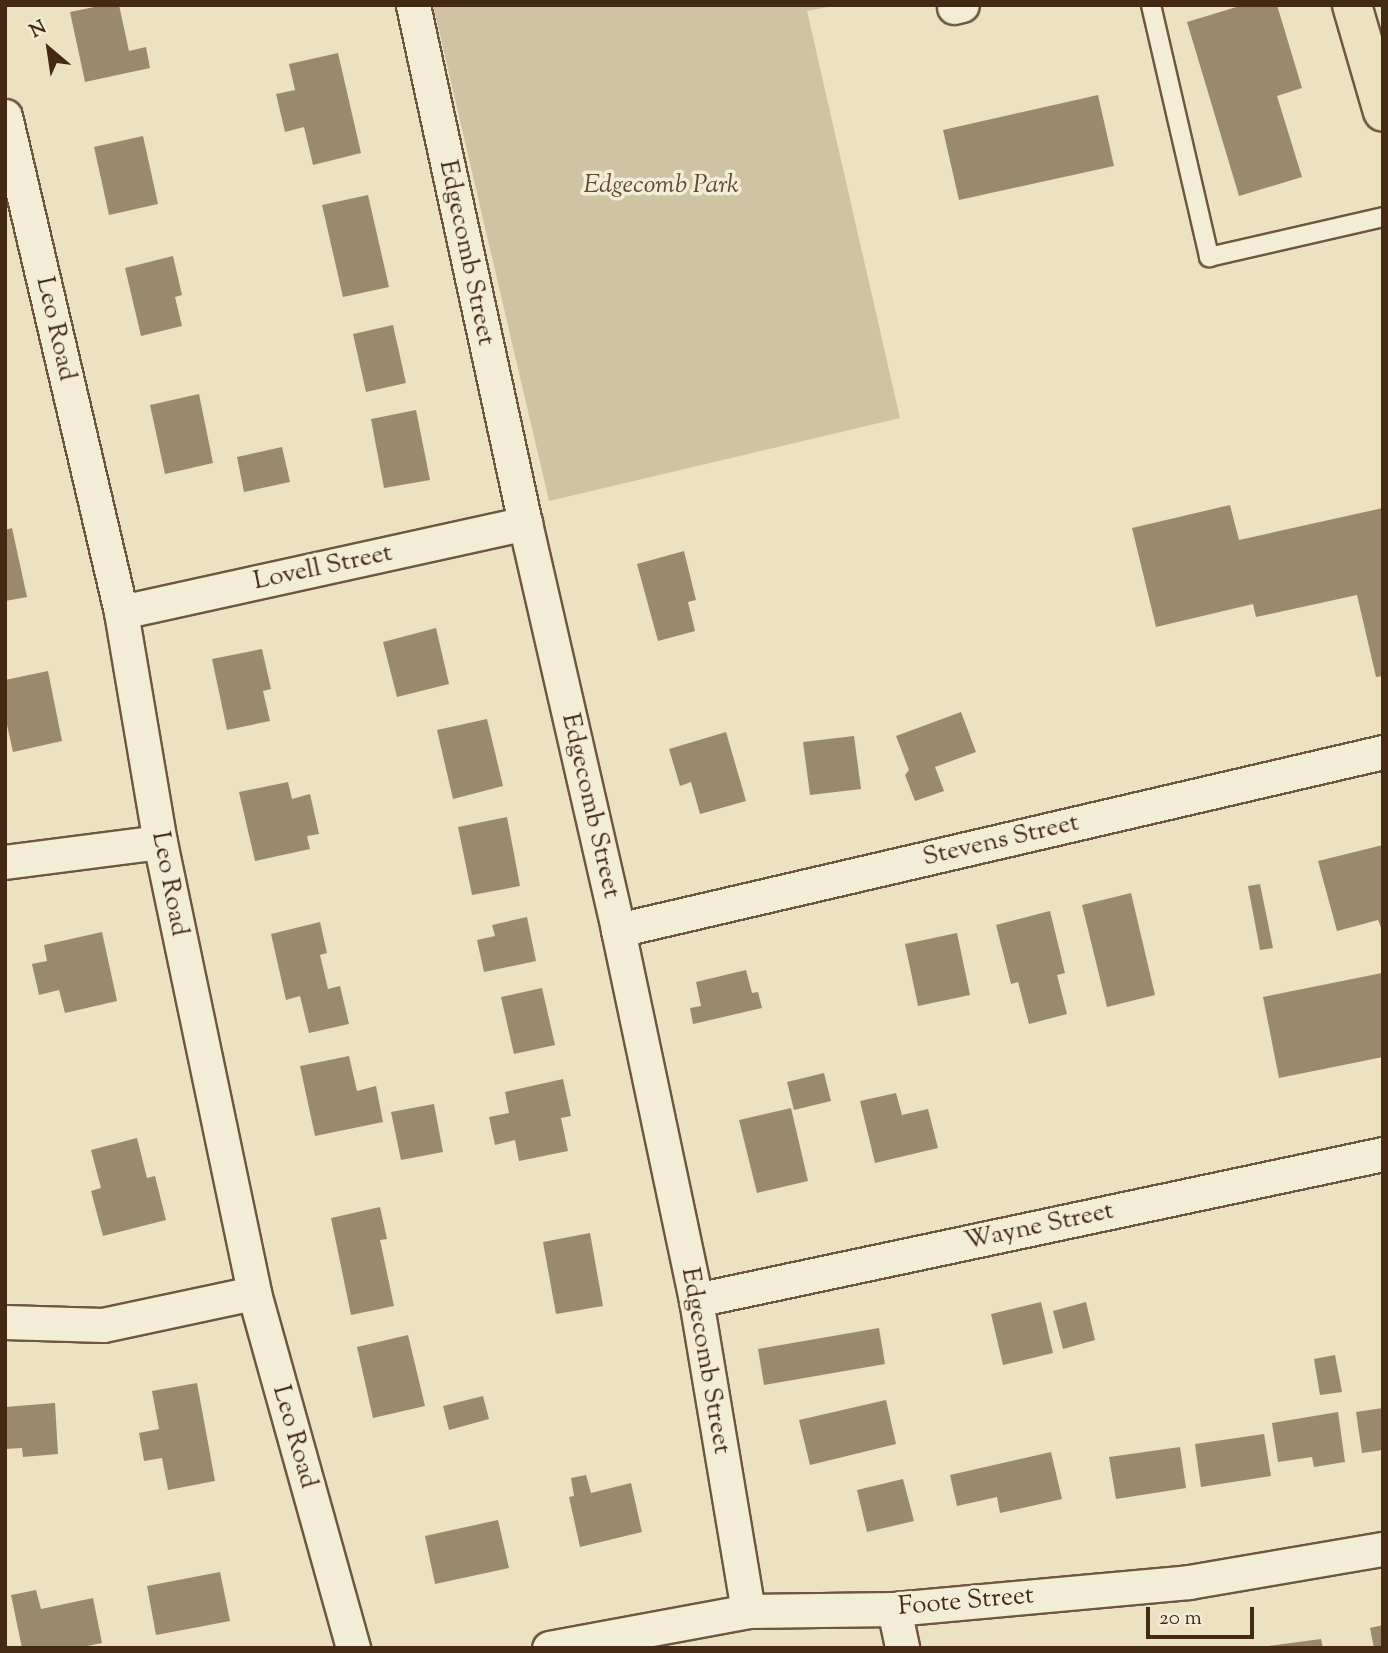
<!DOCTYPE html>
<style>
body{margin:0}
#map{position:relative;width:1388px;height:1653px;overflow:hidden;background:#ece2c1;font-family:"Sorts Mill Goudy",serif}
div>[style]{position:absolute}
.green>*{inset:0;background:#cfc3a4}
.building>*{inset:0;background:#9b896e}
.roads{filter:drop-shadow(2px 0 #6e573f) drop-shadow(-2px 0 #6e573f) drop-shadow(0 2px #6e573f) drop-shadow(0 -2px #6e573f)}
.lane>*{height:18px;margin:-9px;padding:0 9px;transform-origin:9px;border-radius:9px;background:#f3ecd7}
.street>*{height:33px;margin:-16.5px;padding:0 16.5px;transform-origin:16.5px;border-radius:16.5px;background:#f3ecd7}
.primary>*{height:38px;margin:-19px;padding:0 19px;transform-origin:19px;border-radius:19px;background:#ece2c1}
span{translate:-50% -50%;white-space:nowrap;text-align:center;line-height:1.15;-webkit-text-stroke:7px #f3ecd7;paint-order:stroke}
.park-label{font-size:26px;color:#604831;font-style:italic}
.street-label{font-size:26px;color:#442914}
.frame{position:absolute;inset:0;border:7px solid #442914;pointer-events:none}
.north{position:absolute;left:14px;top:14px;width:70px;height:70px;-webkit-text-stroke:5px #f3ecd7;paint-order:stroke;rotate:331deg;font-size:19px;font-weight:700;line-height:28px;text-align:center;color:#442914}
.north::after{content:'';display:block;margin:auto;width:24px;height:32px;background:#442914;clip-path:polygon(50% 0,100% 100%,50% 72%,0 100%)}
.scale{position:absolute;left:1146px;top:1607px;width:108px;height:32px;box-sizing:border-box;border:4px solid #442914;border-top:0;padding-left:9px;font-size:21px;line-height:24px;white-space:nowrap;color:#442914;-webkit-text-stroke:5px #f3ecd7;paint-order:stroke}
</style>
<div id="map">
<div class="green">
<div style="clip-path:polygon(433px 5px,839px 5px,807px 11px,900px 418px,549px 501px)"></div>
</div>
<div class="building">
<div style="clip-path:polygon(104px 5px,119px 5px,129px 51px,146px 47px,150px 68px,85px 82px,70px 12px)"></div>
<div style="clip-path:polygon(1243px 5px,1277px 5px,1302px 88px,1277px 96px,1302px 177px,1239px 196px,1187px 22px)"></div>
<div style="clip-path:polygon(338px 53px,361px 153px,313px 165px,304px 127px,285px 132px,276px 94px,295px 90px,289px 64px)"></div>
<div style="clip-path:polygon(1098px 95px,1114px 166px,959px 200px,943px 130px)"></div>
<div style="clip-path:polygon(143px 136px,158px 204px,109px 215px,94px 147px)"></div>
<div style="clip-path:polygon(368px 195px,389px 287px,343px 297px,322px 205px)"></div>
<div style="clip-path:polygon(173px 256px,182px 295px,175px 297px,182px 326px,141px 336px,125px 268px)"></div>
<div style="clip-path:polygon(393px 325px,406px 383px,366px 392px,353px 334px)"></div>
<div style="clip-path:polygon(199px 394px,213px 463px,165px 474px,150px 405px)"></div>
<div style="clip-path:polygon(416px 410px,430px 480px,384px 488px,371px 419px)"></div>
<div style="clip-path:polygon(282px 447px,290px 482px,244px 492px,237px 457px)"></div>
<div style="clip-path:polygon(1230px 505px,1239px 540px,1383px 508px,1383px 676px,1376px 677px,1357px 595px,1256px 617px,1253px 604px,1156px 627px,1132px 528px)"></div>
<div style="clip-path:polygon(12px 528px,27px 597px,5px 601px,5px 530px)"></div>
<div style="clip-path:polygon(684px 551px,696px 600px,688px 602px,695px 631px,658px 641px,637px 564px)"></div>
<div style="clip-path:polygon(436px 628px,449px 684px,397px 697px,383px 642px)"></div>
<div style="clip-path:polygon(262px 649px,271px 689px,263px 691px,270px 721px,227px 730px,212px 659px)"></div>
<div style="clip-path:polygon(48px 671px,62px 741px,13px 752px,5px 716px,5px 680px)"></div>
<div style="clip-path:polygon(961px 712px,976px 752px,935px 767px,944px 791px,915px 801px,905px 775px,909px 770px,896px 736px)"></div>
<div style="clip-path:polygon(487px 719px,503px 786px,453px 799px,437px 730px)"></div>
<div style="clip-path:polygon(726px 732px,746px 801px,700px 814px,691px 782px,680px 786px,669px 749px)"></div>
<div style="clip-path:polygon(854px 736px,861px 789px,810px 795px,803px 742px)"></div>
<div style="clip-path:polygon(288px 782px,292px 799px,310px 794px,319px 834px,307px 836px,310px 849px,255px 861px,239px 792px)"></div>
<div style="clip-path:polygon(507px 817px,520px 886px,472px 895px,458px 827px)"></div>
<div style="clip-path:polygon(1383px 845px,1383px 933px,1378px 920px,1337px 931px,1318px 861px)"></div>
<div style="clip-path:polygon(1260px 884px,1273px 948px,1260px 950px,1248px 886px)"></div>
<div style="clip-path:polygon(1131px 893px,1155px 995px,1107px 1007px,1082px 905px)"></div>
<div style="clip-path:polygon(1050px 911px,1065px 973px,1057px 975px,1067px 1014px,1029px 1024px,1018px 982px,1011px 984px,996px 925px)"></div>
<div style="clip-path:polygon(527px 917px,536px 961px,484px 972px,477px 940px,495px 936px,492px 925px)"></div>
<div style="clip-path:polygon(320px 922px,327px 953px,320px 955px,328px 989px,340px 986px,349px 1024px,309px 1033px,300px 996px,286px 1000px,271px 934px)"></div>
<div style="clip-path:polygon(102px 932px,117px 1001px,65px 1013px,59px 990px,39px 995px,32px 964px,47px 961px,44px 945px)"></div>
<div style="clip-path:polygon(957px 933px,970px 995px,918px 1006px,905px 944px)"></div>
<div style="clip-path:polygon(746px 970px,752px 993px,758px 992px,762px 1008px,693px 1024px,690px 1008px,701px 1006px,696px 982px)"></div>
<div style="clip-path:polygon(1382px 973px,1383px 1057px,1279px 1078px,1263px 997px)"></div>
<div style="clip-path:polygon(542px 988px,555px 1045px,514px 1054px,501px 997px)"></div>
<div style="clip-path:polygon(349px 1056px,357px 1091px,376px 1086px,383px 1122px,315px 1136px,300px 1066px)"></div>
<div style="clip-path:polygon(824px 1073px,831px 1101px,794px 1110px,787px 1082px)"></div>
<div style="clip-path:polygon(563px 1079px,571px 1116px,561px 1118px,568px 1151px,519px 1161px,515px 1140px,495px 1145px,489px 1117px,509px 1113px,505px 1092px)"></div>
<div style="clip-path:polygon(896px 1093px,902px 1115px,928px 1109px,938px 1148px,875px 1163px,860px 1101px)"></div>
<div style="clip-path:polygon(434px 1104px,443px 1152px,401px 1160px,391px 1112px)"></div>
<div style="clip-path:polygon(791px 1108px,808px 1181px,757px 1193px,739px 1120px)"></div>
<div style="clip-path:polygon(137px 1138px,147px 1178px,155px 1176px,166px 1220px,103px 1236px,91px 1191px,101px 1188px,91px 1150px)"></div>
<div style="clip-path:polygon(380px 1207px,387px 1239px,380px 1240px,394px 1306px,351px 1315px,331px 1218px)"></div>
<div style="clip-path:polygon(590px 1233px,603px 1306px,556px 1314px,543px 1242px)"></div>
<div style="clip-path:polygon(1041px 1302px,1053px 1353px,1003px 1365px,991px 1314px)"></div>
<div style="clip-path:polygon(1086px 1302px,1095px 1340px,1063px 1349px,1053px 1311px)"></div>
<div style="clip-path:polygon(879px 1328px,885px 1364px,764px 1385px,758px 1349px)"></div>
<div style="clip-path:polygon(408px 1335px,425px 1406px,373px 1418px,357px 1347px)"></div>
<div style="clip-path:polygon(1335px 1355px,1342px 1392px,1320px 1395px,1314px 1359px)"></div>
<div style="clip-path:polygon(197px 1383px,215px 1481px,168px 1490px,162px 1458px,144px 1461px,139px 1433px,159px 1429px,152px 1391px)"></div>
<div style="clip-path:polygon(483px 1396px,489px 1419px,449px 1430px,443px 1406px)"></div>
<div style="clip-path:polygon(886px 1400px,896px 1444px,810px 1465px,799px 1420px)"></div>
<div style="clip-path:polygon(55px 1403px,58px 1454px,23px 1457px,22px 1448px,5px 1449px,5px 1407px)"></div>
<div style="clip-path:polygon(1383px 1408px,1383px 1450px,1362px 1453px,1356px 1412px)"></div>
<div style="clip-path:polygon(1338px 1412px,1345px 1462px,1314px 1467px,1312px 1457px,1278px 1462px,1272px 1423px)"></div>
<div style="clip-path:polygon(1264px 1434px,1271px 1476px,1201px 1487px,1195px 1444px)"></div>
<div style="clip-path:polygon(1180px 1447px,1186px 1488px,1116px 1499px,1109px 1457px)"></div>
<div style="clip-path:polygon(1051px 1452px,1062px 1499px,1000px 1513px,997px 1497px,957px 1506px,950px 1475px)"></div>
<div style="clip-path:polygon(586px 1475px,591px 1493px,631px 1483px,642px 1532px,580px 1547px,569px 1497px,574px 1496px,571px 1478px)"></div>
<div style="clip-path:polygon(903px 1479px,914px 1521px,867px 1532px,857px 1490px)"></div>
<div style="clip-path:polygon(498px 1520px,509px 1568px,435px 1584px,425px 1536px)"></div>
<div style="clip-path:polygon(220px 1572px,230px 1621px,156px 1635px,147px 1586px)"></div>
<div style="clip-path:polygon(36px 1590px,41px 1609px,93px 1598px,102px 1643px,78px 1648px,22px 1648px,11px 1595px)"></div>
<div style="clip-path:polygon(1383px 1625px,1383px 1648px,1374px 1648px,1370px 1628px)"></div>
<div style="clip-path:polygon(1321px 1639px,1323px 1648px,1269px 1648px,1269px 1646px)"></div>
</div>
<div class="roads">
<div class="lane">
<div style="left:1151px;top:5px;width:259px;rotate:77deg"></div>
<div style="left:1209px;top:257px;width:179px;rotate:-12.9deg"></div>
</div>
<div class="street">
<div style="left:413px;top:5px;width:530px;rotate:77.8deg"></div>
<div style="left:525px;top:523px;width:417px;rotate:77.1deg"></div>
<div style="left:618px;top:930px;width:378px;rotate:78.1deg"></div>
<div style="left:696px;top:1300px;width:315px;rotate:80.5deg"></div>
<div style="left:954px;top:7px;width:8px;rotate:-14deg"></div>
<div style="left:5px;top:116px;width:509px;rotate:76.84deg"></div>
<div style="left:121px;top:612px;width:233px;rotate:80.4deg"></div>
<div style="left:160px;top:842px;width:461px;rotate:78.2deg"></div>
<div style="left:254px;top:1293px;width:369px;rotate:74.4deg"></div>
<div style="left:121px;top:612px;width:414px;rotate:-12.4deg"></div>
<div style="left:5px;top:862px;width:156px;rotate:-7.4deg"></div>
<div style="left:618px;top:930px;width:785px;rotate:-13.1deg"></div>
<div style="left:696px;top:1300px;width:702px;rotate:-12deg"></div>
<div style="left:5px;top:1322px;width:98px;rotate:1.8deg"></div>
<div style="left:103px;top:1325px;width:154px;rotate:-12deg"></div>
<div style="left:894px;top:1609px;width:40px;rotate:78deg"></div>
<div style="left:549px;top:1648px;width:202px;rotate:-10.5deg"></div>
<div style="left:748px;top:1611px;width:146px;rotate:-0.8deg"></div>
<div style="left:894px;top:1609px;width:296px;rotate:-5.2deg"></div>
<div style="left:1189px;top:1582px;width:197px;rotate:-9.7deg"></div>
</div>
<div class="primary">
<div style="left:1352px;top:5px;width:111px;rotate:73.8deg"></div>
</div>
</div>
<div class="park-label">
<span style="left:661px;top:186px">Edgecomb Park</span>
</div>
<div class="street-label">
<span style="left:466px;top:253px;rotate:78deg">Edgecomb Street</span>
<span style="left:55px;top:329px;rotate:77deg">Leo Road</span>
<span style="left:323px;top:568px;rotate:-12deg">Lovell Street</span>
<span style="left:590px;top:806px;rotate:77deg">Edgecomb Street</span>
<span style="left:1001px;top:841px;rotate:-13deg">Stevens Street</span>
<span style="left:169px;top:884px;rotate:79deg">Leo Road</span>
<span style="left:1039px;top:1227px;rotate:-12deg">Wayne Street</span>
<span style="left:705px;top:1361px;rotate:80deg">Edgecomb Street</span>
<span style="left:294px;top:1437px;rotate:74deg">Leo Road</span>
<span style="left:966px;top:1602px;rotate:-5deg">Foote Street</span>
</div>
<div class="frame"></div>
<div class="north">N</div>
<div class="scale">20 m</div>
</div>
